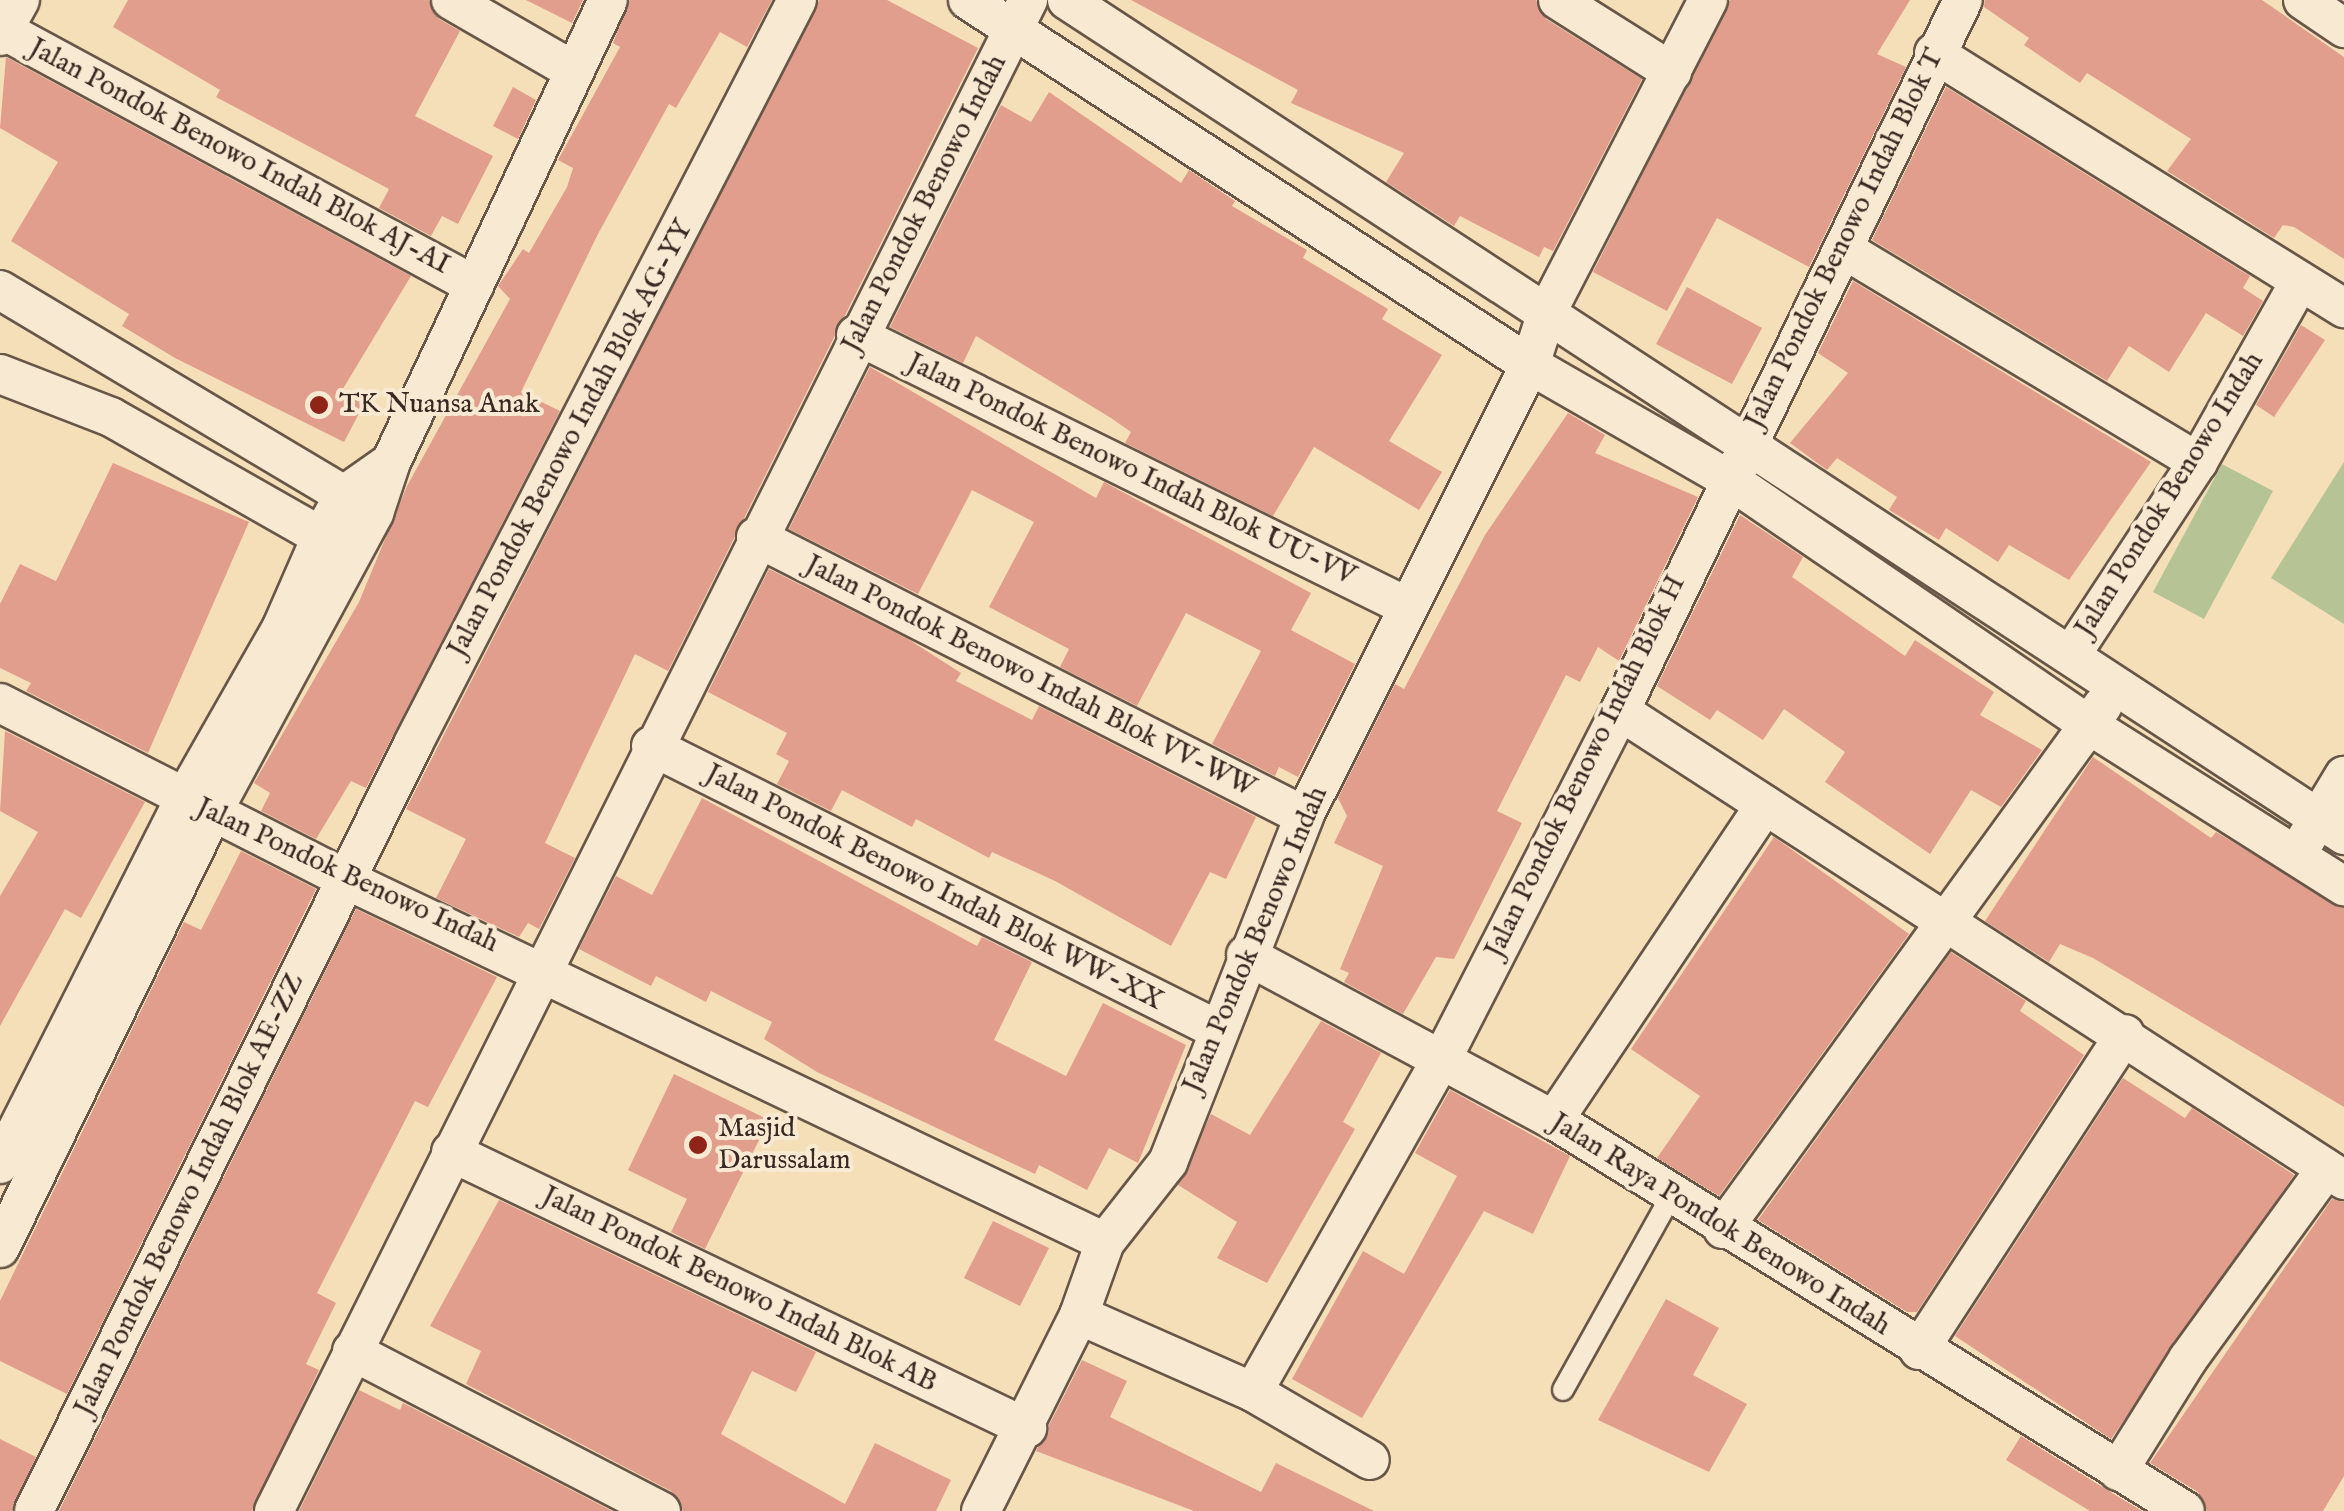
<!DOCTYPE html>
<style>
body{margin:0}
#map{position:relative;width:2344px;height:1511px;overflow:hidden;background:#f5dfb9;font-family:"IM FELL English",serif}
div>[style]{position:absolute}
.green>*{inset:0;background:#b5c395}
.building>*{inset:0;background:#e29e8c}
.roads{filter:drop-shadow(2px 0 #685648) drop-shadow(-2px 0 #685648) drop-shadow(0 2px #685648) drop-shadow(0 -2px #685648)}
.service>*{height:20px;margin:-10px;padding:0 10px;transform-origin:10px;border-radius:10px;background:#f8ead2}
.minor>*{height:38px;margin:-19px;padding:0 19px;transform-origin:19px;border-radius:19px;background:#f8ead2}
.dots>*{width:28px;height:28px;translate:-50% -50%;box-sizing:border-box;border:5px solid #f8ead2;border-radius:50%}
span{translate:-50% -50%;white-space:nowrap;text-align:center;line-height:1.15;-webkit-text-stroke:8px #f8ead2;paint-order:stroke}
.street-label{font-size:28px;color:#392922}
.poi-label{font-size:28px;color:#392922}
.left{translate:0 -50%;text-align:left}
</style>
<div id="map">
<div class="green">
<div style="clip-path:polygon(2344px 462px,2344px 624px,2271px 578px)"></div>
<div style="clip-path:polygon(2222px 464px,2273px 491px,2204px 619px,2153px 592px)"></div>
</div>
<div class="building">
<div style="clip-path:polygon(128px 0,429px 0,439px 19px,460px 31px,415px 116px,493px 156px,458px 224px,442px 216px,431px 236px,379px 208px,389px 189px,216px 97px,220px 90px,113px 27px)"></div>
<div style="clip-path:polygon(526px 0,583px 0,572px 23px)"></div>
<div style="clip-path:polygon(630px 0,772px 0,747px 47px,720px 32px,676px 108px,669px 104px,598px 234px,521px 392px,560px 411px,366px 788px,351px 781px,316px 839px,261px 811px,270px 793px,254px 783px,359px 602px,407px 486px,510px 299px,498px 286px,523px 249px,529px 253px,567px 187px,573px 168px,558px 160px,620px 47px,613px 43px)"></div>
<div style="clip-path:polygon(819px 0,887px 0,978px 48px,668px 671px,635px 654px,545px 843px,575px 858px,539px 929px,528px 923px,519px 937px,436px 898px,466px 839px,406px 809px)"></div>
<div style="clip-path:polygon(1131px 0,1536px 0,1546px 19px,1642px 79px,1553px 251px,1544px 247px,1539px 257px,1460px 216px,1454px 226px,1386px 182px,1404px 153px,1291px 103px,1298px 90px)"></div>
<div style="clip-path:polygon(1730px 0,1910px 0,1877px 54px,1906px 67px,1809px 267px,1717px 218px,1667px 311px,1593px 272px)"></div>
<div style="clip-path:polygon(1985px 0,2262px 0,2344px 57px,2344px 259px,2294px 227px,2283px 225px,2274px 238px,2167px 171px,2191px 139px,2087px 73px,2080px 83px,2024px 45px,2029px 38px,1984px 7px)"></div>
<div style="clip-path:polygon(6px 57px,411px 276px,341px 392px,364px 404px,344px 442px,175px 358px,122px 326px,129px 314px,11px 241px,58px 162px,0 128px)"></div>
<div style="clip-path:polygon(513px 87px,536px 100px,518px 139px,493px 126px)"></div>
<div style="clip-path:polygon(1946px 87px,2250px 276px,2243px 288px,2263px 301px,2243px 336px,2206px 313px,2169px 372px,2129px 346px,2107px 381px,1872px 240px)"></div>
<div style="clip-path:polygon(1049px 92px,1181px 183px,1189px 170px,1235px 201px,1232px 206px,1307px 250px,1303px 258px,1388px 309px,1382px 319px,1442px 355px,1389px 441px,1442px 472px,1419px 510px,1314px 447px,1273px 516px,1125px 443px,1131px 432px,1111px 418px,976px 336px,963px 363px,890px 327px,1001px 105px,1031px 122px)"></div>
<div style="clip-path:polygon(1853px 281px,2151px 462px,2069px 580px,2009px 545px,1998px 562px,1946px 528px,1939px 540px,1889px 510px,1897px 497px,1837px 458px,1827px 470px,1790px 443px,1848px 373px,1818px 353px)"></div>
<div style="clip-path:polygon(1687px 287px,1762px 328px,1732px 384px,1656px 344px)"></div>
<div style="clip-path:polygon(2301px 325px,2325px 340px,2274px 417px,2256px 405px)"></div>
<div style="clip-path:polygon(870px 367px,1096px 498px,1104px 482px,1311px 593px,1291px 630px,1355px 664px,1298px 777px,1279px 767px,1275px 776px,1212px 744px,1261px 651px,1186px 613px,1137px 706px,1060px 667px,1069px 649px,989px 607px,1034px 522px,972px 490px,918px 594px,789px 529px)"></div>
<div style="clip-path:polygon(1568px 413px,1605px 435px,1595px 453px,1698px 497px,1619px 661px,1598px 647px,1580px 682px,1566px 675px,1497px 811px,1522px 823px,1454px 959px,1436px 957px,1403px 1014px,1344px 982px,1349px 973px,1340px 969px,1383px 866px,1334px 843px,1347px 816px,1338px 798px,1395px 684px,1404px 689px,1485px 535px)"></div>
<div style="clip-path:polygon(113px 463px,249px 522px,148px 753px,26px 691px,31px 683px,0 668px,0 604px,20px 564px,56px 581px)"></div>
<div style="clip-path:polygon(1740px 515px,1803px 557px,1792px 577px,1905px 656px,1915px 640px,1994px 692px,1980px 715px,2042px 750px,2001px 807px,1971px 790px,1930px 854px,1825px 782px,1845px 752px,1784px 709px,1763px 740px,1717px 710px,1710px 720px,1657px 686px)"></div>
<div style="clip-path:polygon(769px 569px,908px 639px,961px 673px,956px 681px,1032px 720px,1039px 706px,1256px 817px,1226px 879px,1210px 872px,1171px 946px,1055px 881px,992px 852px,989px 858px,916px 819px,912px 827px,842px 790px,831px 811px,777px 784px,789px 761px,776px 754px,787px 733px,708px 692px)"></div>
<div style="clip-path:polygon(5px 731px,145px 802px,81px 918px,65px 909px,0 1026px,0 896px,38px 832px,0 811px)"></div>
<div style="clip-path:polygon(2093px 757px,2211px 838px,2216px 832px,2344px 908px,2344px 1107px,2093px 958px,2060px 944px,2049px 962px,1985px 921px)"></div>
<div style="clip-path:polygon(702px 798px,977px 946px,982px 937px,1032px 962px,994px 1040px,1066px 1076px,1103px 1003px,1186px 1045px,1138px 1163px,1109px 1148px,1087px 1190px,1039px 1165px,1035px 1174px,817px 1072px,764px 1039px,772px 1022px,711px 991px,706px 1002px,656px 976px,651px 986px,579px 949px,616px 876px,652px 895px)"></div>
<div style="clip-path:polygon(1774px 837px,1909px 934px,1719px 1196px,1657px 1158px,1700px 1096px,1631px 1049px)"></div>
<div style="clip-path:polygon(241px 851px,316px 889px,67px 1394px,0 1361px,0 1301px,184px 922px,201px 930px)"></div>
<div style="clip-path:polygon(356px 909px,497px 977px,428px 1107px,415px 1101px,317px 1293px,336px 1303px,306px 1364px,319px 1370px,252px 1511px,59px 1511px)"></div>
<div style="clip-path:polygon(1951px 952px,2026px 1001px,2020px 1011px,2084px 1055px,1917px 1312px,1907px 1312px,1758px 1220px)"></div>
<div style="clip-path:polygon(1321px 1021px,1381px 1053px,1343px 1122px,1355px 1129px,1267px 1283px,1217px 1258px,1237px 1222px,1178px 1185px,1211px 1114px,1250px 1135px)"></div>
<div style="clip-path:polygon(674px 1074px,769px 1120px,705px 1249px,671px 1232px,687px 1199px,628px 1170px)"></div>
<div style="clip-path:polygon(2123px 1078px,2185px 1118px,2192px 1108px,2294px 1175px,2111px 1439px,1955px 1336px)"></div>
<div style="clip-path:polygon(1450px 1090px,1570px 1156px,1533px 1234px,1484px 1211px,1362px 1418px,1292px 1379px,1363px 1251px,1404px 1274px,1457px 1176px,1415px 1153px)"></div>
<div style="clip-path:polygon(2332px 1199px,2344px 1202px,2344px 1476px,2323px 1511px,2207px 1511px,2198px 1492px,2150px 1463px)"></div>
<div style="clip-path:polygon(499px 1200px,816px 1352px,796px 1392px,752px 1371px,721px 1434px,845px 1504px,875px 1443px,951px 1480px,936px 1511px,683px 1511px,671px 1491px,466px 1384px,481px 1351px,430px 1326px)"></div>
<div style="clip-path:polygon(993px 1221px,1049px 1248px,1020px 1306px,964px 1278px)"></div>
<div style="clip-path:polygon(1666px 1299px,1719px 1328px,1693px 1375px,1747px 1404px,1709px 1472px,1598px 1420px)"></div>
<div style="clip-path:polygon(1082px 1360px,1127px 1381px,1110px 1417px,1261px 1492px,1276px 1463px,1374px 1511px,1194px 1511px,1036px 1451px)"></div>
<div style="clip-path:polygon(359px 1390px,400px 1410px,403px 1403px,612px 1511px,299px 1511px)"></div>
<div style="clip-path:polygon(2021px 1436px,2107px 1490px,2142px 1511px,2090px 1511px,2006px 1460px)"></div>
<div style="clip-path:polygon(0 1439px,36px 1457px,12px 1511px,0 1511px)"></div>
</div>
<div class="roads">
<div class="service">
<div style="left:1563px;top:1390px;width:220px;rotate:-60.9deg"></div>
</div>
<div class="minor">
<div style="left:451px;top:0;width:140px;rotate:30deg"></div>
<div style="left:968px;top:0;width:670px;rotate:33deg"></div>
<div style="left:1530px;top:365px;width:231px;rotate:29.9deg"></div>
<div style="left:1730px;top:480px;width:435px;rotate:34.3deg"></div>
<div style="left:2089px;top:725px;width:302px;rotate:32.3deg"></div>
<div style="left:1067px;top:0;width:1526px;rotate:33.18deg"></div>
<div style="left:1558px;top:0;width:135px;rotate:32.3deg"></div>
<div style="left:2303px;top:0;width:50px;rotate:34.3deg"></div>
<div style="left:3px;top:30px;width:536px;rotate:28.43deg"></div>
<div style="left:0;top:36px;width:41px;rotate:-60.9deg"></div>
<div style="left:1934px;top:53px;width:483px;rotate:31.9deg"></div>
<div style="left:1845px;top:250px;width:412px;rotate:31deg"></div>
<div style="left:0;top:290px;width:422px;rotate:30.8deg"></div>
<div style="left:856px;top:335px;width:613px;rotate:26.23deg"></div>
<div style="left:0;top:374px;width:119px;rotate:21.2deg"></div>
<div style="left:111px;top:417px;width:266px;rotate:29.6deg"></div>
<div style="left:756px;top:537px;width:615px;rotate:26.98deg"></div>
<div style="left:2071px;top:655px;width:231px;rotate:-56.7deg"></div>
<div style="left:2198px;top:462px;width:206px;rotate:-60.6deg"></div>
<div style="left:0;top:703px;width:390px;rotate:27deg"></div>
<div style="left:347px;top:880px;width:840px;rotate:25.53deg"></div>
<div style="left:1620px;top:711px;width:863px;rotate:32.93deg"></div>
<div style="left:651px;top:746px;width:632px;rotate:26.61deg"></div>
<div style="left:2306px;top:839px;width:74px;rotate:-58.9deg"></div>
<div style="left:1246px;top:955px;width:349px;rotate:28.2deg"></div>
<div style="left:1554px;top:1120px;width:742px;rotate:31.78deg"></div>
<div style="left:1554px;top:1120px;width:379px;rotate:-56.2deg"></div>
<div style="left:451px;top:1152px;width:639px;rotate:25.6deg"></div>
<div style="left:0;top:1164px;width:409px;rotate:-63.2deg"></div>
<div style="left:184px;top:799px;width:196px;rotate:-60.3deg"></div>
<div style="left:281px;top:629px;width:103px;rotate:-66.4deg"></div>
<div style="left:322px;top:535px;width:46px;rotate:-61.2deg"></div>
<div style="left:344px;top:495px;width:57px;rotate:-35.1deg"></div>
<div style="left:1723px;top:1229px;width:647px;rotate:-54.05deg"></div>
<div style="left:0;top:1248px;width:484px;rotate:-64deg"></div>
<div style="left:212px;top:813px;width:341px;rotate:-61.6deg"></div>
<div style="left:374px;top:513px;width:54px;rotate:-71.6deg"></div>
<div style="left:391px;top:462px;width:510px;rotate:-64.84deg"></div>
<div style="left:1079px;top:1315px;width:190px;rotate:23.9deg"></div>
<div style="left:1253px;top:1392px;width:135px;rotate:30.2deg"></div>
<div style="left:1919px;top:1350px;width:377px;rotate:-56.9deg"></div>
<div style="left:352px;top:1351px;width:348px;rotate:27.4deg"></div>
<div style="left:1253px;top:1392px;width:387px;rotate:-60.5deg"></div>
<div style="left:1444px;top:1055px;width:386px;rotate:-62.9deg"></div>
<div style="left:1620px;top:711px;width:789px;rotate:-64.25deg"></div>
<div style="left:2118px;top:1471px;width:132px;rotate:-58deg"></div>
<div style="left:2188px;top:1359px;width:235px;rotate:-54deg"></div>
<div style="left:34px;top:1511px;width:856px;rotate:-63.7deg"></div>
<div style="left:413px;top:744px;width:837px;rotate:-62.7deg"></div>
<div style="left:274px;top:1511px;width:1689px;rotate:-63.48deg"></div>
<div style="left:981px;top:1511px;width:219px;rotate:-63.4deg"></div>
<div style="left:1079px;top:1315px;width:77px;rotate:-70.4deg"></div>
<div style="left:1105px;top:1242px;width:102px;rotate:-51.8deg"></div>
<div style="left:1168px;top:1162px;width:372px;rotate:-68.5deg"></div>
<div style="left:1304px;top:816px;width:504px;rotate:-63.38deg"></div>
<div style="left:1530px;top:365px;width:56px;rotate:-72.2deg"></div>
<div style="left:1547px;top:312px;width:351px;rotate:-62.7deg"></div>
</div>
</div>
<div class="dots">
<div style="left:319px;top:405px;background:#8f2418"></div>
<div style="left:698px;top:1145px;background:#8f2418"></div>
</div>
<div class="street-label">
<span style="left:239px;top:157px;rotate:28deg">Jalan Pondok Benowo Indah Blok AJ-AI</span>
<span style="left:925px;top:204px;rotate:-63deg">Jalan Pondok Benowo Indah</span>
<span style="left:1845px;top:239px;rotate:-64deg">Jalan Pondok Benowo Indah Blok T</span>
<span style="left:571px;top:439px;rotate:-62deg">Jalan Pondok Benowo Indah Blok AG-YY</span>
<span style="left:1131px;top:470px;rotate:26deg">Jalan Pondok Benowo Indah Blok UU-VV</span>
<span style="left:2170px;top:495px;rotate:-58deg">Jalan Pondok Benowo Indah</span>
<span style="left:1030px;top:677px;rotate:27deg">Jalan Pondok Benowo Indah Blok VV-WW</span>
<span style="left:1586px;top:767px;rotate:-64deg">Jalan Pondok Benowo Indah Blok H</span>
<span style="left:347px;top:876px;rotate:25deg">Jalan Pondok Benowo Indah</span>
<span style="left:934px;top:888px;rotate:27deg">Jalan Pondok Benowo Indah Blok WW-XX</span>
<span style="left:1256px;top:940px;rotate:-67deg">Jalan Pondok Benowo Indah</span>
<span style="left:190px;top:1195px;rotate:-64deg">Jalan Pondok Benowo Indah Blok AE-ZZ</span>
<span style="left:1720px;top:1225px;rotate:32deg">Jalan Raya Pondok Benowo Indah</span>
<span style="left:739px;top:1290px;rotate:26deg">Jalan Pondok Benowo Indah Blok AB</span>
</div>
<div class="poi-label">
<span class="left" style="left:339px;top:405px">TK Nuansa Anak</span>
<span class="left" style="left:718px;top:1145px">Masjid<br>Darussalam</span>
</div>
</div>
